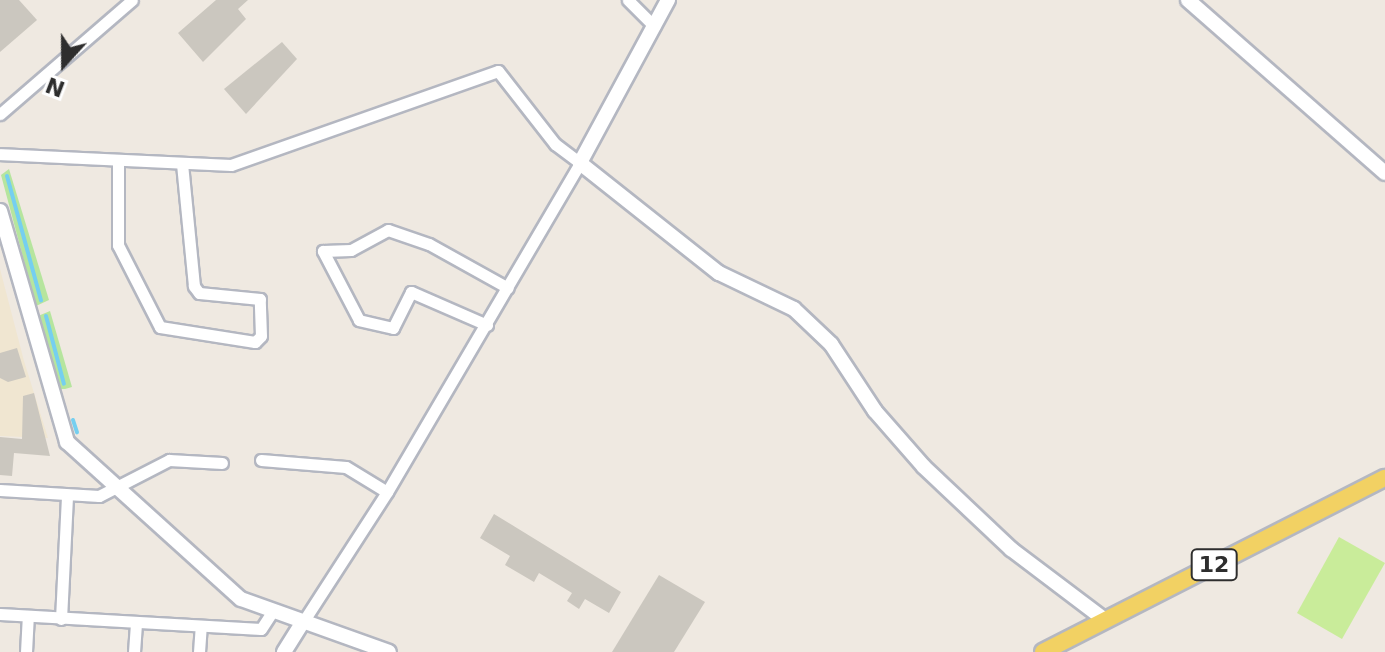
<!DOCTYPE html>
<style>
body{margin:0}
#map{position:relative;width:1385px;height:652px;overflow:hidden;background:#efe9e1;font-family:"DejaVu Sans",sans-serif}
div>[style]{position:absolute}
.education>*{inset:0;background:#f0e6d1}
.green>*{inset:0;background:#b6e59e}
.pitch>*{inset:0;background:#c9ec9a}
.stream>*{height:4px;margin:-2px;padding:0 2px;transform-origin:2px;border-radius:2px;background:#75cff0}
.building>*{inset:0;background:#cbc7bf}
.roads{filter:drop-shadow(2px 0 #b4b7c1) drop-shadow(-2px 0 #b4b7c1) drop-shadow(0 2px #b4b7c1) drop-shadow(0 -2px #b4b7c1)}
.minor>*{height:11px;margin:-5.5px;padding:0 5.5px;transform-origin:5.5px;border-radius:5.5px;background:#fff}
.tertiary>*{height:14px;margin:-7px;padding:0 7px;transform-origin:7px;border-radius:7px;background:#fff}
.primary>*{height:16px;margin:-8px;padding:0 8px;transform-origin:8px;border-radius:8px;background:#f2d163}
span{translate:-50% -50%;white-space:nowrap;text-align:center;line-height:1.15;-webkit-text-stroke:8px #fff;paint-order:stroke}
.shield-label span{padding:2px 6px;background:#fff;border:2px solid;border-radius:6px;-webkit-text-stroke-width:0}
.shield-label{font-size:22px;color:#2e2e2e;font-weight:700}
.north{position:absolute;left:24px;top:24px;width:80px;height:80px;-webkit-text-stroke:6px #fff;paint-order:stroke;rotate:201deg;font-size:22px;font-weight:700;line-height:32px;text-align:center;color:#2e2e2e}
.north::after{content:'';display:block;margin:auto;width:28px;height:36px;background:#2e2e2e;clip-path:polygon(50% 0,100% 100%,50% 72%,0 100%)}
</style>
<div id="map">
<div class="education">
<div style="clip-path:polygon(0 269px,24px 361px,48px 438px,0 436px)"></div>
</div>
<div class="green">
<div style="clip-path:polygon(9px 169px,49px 300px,36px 306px,1px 175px)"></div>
<div style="clip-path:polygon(50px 311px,72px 387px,65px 389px,58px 389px,38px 316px)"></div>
</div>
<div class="pitch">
<div style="clip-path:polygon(1339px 537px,1385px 563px,1342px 639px,1297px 613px)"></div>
</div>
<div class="stream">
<div style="left:7px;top:176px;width:129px;rotate:74.7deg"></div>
<div style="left:46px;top:316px;width:70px;rotate:75.2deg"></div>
<div style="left:73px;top:420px;width:13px;rotate:72deg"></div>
</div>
<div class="building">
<div style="clip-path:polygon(0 0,19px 0,37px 20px,0 52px)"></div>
<div style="clip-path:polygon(216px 0,248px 0,238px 9px,246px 19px,203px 62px,178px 33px)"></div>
<div style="clip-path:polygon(282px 42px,297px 59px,246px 114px,224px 89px)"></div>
<div style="clip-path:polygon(17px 348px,26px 377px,8px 382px,0 378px,0 353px)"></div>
<div style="clip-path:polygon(34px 393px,50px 456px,14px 453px,12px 476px,0 475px,0 437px,22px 439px,23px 396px)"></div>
<div style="clip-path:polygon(494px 514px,621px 592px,609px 613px,585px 599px,579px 609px,567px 601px,572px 593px,539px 573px,534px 582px,505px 565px,510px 556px,480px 538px)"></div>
<div style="clip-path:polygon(659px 575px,705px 602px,674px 652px,612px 652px)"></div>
</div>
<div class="roads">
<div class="minor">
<div style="left:628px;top:0;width:37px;rotate:45deg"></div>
<div style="left:0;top:114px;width:174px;rotate:-40.8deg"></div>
<div style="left:0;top:154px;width:231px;rotate:2.7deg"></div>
<div style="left:231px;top:165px;width:283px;rotate:-19.4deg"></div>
<div style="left:498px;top:71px;width:93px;rotate:52deg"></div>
<div style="left:555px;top:144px;width:31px;rotate:37deg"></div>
<div style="left:580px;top:163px;width:381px;rotate:120.4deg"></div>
<div style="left:387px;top:492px;width:155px;rotate:122.9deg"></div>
<div style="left:118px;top:160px;width:85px;rotate:90deg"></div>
<div style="left:118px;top:245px;width:92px;rotate:62.9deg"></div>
<div style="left:160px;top:327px;width:96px;rotate:9deg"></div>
<div style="left:255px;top:342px;width:8px;rotate:-45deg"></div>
<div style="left:261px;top:336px;width:37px;rotate:-92deg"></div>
<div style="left:260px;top:299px;width:61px;rotate:-174.4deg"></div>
<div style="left:199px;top:293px;width:9px;rotate:-126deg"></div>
<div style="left:194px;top:286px;width:123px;rotate:-95.6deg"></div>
<div style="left:487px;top:325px;width:83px;rotate:-156.5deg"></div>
<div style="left:411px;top:292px;width:40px;rotate:116.6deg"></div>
<div style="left:393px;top:328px;width:35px;rotate:-167deg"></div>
<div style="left:359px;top:320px;width:78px;rotate:-117.6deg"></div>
<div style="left:323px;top:251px;width:28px;rotate:-2deg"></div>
<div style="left:351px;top:250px;width:42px;rotate:-28.4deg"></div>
<div style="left:388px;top:230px;width:43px;rotate:18.9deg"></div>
<div style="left:429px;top:244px;width:90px;rotate:29.1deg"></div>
<div style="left:261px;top:460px;width:85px;rotate:4.7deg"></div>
<div style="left:346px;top:467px;width:48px;rotate:31.4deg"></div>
<div style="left:0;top:490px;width:99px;rotate:3.5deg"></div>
<div style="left:99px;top:496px;width:79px;rotate:-27.2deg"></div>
<div style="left:169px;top:460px;width:53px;rotate:3.2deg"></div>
<div style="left:0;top:614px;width:261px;rotate:3.3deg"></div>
<div style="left:261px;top:629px;width:20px;rotate:-57deg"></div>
<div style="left:61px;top:619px;width:124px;rotate:-87.2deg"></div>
<div style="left:26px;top:652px;width:36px;rotate:-87deg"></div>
<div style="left:134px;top:652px;width:28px;rotate:-86deg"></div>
<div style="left:199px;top:652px;width:26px;rotate:-86deg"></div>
</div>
<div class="tertiary">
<div style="left:668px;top:0;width:185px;rotate:118.4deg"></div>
<div style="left:580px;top:163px;width:177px;rotate:38.4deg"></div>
<div style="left:719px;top:273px;width:83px;rotate:25.6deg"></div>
<div style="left:794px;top:309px;width:51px;rotate:43.4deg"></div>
<div style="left:831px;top:344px;width:80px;rotate:56.7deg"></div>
<div style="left:875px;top:411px;width:74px;rotate:48.8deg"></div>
<div style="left:924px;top:467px;width:120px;rotate:43.3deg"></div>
<div style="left:1011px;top:549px;width:118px;rotate:37.1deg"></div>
<div style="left:1188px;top:0;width:262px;rotate:41.3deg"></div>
<div style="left:0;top:211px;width:241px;rotate:73.8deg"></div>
<div style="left:67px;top:442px;width:234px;rotate:42.1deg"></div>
<div style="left:241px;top:599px;width:157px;rotate:19.7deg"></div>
<div style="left:284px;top:652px;width:36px;rotate:-58deg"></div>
</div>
<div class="primary">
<div style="left:1043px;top:652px;width:384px;rotate:-27deg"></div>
</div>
</div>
<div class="shield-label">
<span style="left:1214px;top:565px">12</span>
</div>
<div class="north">N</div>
</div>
